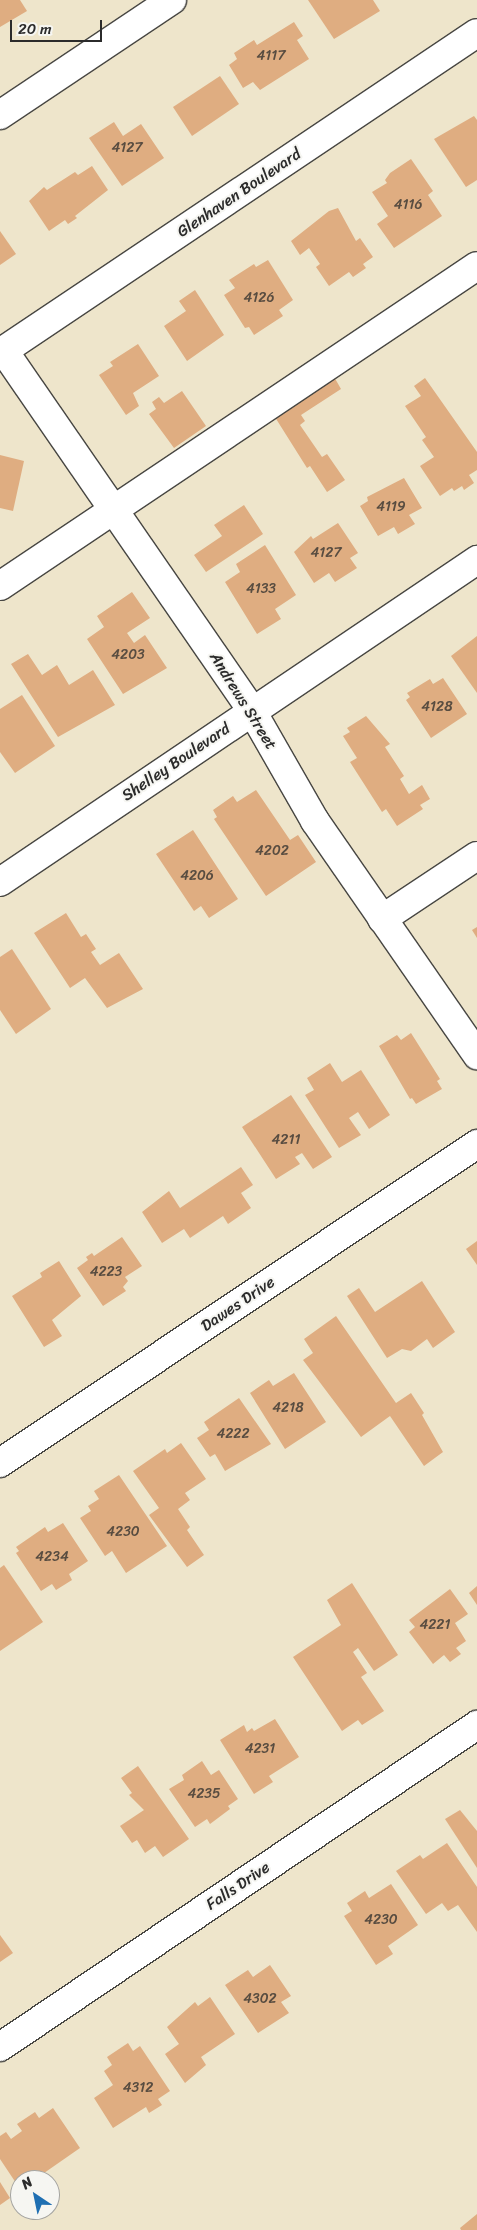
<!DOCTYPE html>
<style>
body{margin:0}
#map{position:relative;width:477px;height:2230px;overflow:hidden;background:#eee5cb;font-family:Sriracha,sans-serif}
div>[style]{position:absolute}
.building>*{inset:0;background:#dfad81}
.roads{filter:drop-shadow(1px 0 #484743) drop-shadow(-1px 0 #484743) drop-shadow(0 1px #484743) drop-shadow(0 -1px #484743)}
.minor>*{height:28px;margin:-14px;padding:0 14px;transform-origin:14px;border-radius:14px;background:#fff}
span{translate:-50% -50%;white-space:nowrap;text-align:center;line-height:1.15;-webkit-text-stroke:4px #f6f6f2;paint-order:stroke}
.number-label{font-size:14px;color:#584c40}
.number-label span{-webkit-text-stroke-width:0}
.street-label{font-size:16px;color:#2b2b2b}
.north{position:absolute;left:10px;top:2170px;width:50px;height:50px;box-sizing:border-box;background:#f6f6f2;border:1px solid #a5a5a2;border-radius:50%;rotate:326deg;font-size:14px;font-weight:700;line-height:20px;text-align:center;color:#2b2b2b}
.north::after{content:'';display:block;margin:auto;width:18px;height:22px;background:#1f6fb2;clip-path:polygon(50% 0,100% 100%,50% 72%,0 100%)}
.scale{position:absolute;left:10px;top:20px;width:92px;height:22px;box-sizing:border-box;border:2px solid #2b2b2b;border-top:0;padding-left:6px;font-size:15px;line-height:18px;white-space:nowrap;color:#2b2b2b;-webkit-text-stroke:4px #f6f6f2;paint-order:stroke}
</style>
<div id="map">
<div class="building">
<div style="clip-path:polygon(0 0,20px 0,27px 11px,0 27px)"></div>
<div style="clip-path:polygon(308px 0,373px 0,380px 11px,334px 39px)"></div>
<div style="clip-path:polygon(294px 22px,303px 36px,297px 40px,309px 59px,260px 90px,253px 82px,243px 88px,229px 65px,237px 59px,234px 53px,254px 40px,257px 45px)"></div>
<div style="clip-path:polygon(220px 76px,239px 104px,192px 136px,173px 107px)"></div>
<div style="clip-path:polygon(474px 116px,477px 120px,477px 180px,466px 187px,434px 139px)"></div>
<div style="clip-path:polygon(114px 122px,123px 136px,141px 124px,164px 158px,122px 186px,89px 138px)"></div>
<div style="clip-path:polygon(411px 159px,433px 191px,428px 195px,442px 216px,394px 248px,377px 224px,388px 216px,372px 192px,387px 183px,385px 180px,390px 173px)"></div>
<div style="clip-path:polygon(92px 166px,108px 190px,75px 216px,77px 218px,68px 224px,65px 220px,49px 231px,29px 201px,44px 187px,47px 190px,75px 172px,78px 175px)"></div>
<div style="clip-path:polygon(338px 208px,356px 241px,360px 238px,373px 257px,363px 264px,366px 268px,353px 277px,349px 272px,329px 286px,316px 267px,320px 264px,309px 248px,300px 255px,291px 241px,329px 211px)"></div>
<div style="clip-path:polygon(0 231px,16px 254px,0 265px)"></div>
<div style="clip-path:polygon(268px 260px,293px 300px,279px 310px,283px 316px,254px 335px,249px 327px,245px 328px,224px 295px,235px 288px,229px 280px,254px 264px,256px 267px)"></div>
<div style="clip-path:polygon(195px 290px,224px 335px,187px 361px,164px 326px,186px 311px,179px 301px)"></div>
<div style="clip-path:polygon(138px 344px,159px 376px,133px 393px,139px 406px,126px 415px,99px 375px,113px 366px,110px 362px)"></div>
<div style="clip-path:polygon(333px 375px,341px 389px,301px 415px,305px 421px,300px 425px,322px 457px,327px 454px,345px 480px,327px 492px,310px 466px,307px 468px,273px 414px)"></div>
<div style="clip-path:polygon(425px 378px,477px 452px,477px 470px,469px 475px,474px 483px,464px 490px,462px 486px,454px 491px,452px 488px,440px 496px,420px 466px,434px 457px,422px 440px,426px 437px,405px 406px,421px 396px,414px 386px)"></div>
<div style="clip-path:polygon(182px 391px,206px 426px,174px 448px,149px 414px,156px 409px,152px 402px,159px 397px,164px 403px)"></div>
<div style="clip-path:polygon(0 455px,24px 461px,13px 511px,0 508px)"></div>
<div style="clip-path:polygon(404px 478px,422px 508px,409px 515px,415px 524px,398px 534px,394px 527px,378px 536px,360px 506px,368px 501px,367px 497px)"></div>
<div style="clip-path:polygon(244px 505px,263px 534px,206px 572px,194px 555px,222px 536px,214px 525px)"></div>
<div style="clip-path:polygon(338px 523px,358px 553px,350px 558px,357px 568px,335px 582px,329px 573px,314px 583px,294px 552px,311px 536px,313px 539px)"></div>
<div style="clip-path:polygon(265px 545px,296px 595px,275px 609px,281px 619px,257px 634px,225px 582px,240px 572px,236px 564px)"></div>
<div style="clip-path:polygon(132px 592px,150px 618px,127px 633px,134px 643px,145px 635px,167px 668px,123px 694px,87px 639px,104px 627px,97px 616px)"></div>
<div style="clip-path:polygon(477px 636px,477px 693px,451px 656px)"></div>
<div style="clip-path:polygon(28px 654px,42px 675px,57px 665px,69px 685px,93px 670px,115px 705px,58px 737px,11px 664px)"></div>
<div style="clip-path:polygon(443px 678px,467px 714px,431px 738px,406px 700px,410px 697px,407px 693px,430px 679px,433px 684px)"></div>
<div style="clip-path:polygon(22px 695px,55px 746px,15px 773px,0 752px,0 709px)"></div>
<div style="clip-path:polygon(366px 716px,390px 744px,385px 747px,404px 776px,400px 779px,409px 794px,422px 785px,430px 799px,420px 805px,423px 809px,397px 826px,386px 809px,382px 812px,350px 762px,357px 758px,343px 736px,350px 732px,347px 728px)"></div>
<div style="clip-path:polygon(256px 790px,290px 840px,298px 835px,316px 862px,266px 896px,214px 819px,217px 817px,213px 810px,233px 796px,237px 802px)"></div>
<div style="clip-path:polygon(193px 830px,238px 899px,209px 918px,201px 906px,194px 911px,156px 854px)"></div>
<div style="clip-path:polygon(66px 913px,81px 937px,86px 934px,96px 949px,91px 952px,100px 965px,119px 953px,143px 989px,107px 1008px,85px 978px,70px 988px,34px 933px)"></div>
<div style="clip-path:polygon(477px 927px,477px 938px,472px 930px)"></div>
<div style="clip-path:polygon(12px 949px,51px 1009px,16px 1034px,0 1010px,0 957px)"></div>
<div style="clip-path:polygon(411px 1033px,440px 1079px,437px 1081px,442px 1089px,416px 1104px,412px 1098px,410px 1099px,379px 1046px,397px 1035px,401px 1040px)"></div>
<div style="clip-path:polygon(330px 1063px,342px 1082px,361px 1070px,390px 1115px,369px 1129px,358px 1112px,349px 1118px,361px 1135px,339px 1148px,305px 1095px,314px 1090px,307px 1078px)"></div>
<div style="clip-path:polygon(291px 1095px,332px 1157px,313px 1169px,302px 1153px,295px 1157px,300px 1164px,276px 1179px,242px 1127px)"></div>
<div style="clip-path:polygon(241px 1167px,253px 1185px,241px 1193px,251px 1208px,228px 1224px,223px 1216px,190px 1238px,184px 1229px,162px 1243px,142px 1212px,169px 1191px,180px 1208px)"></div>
<div style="clip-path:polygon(122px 1237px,142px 1266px,125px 1277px,128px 1281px,123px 1287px,126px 1291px,103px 1306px,77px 1268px,88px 1260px,86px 1257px,92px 1253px,94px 1256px)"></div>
<div style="clip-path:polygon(477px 1241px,477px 1265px,466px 1249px)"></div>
<div style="clip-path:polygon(59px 1261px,81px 1296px,52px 1320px,62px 1336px,44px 1347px,12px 1296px,42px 1277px,40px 1273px)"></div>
<div style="clip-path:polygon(422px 1281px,455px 1332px,433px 1348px,427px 1339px,411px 1351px,402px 1349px,387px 1358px,347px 1296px,359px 1288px,375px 1312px)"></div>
<div style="clip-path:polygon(336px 1316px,396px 1403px,411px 1393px,424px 1413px,422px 1415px,443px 1452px,424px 1466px,390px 1416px,361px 1437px,303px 1360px,313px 1353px,304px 1339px)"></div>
<div style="clip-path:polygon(294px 1373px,326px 1422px,285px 1449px,250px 1393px,269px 1380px,273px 1386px)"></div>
<div style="clip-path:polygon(239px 1398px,271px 1444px,225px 1471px,215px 1454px,210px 1457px,197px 1438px,209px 1430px,204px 1422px)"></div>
<div style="clip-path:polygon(181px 1443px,206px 1479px,185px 1493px,190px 1500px,178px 1509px,190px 1527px,187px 1530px,204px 1555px,187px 1567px,149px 1515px,159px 1508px,133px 1471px,165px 1449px,167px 1453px)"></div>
<div style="clip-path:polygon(119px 1475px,167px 1546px,126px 1573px,112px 1551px,105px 1556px,80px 1518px,91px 1511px,88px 1506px,99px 1499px,94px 1491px)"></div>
<div style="clip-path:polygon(63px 1523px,88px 1561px,69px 1574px,72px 1580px,56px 1590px,52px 1584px,41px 1591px,16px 1553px,19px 1551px,16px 1547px,45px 1527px,48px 1532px)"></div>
<div style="clip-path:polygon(4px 1565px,43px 1622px,0 1651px,0 1568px)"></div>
<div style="clip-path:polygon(352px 1583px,398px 1655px,374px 1671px,358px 1648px,353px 1652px,367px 1673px,361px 1677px,384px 1711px,362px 1725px,358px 1720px,342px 1731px,293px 1657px,341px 1625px,327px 1600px)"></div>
<div style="clip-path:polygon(477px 1586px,477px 1605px,469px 1593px)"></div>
<div style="clip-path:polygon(450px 1589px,468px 1614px,455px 1623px,466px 1641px,456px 1648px,461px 1654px,450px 1662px,444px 1655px,433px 1664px,409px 1632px,415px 1627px,409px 1620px)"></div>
<div style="clip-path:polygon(275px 1719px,299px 1757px,269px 1776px,273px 1782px,254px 1794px,220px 1740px,244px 1725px,247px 1732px,252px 1728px,254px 1731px)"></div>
<div style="clip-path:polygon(202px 1761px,211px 1775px,219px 1770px,238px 1799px,228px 1806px,230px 1809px,210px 1824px,207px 1819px,195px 1827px,169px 1789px,184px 1780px,182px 1775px)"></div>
<div style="clip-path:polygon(138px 1766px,189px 1839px,163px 1857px,155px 1846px,145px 1853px,137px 1840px,132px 1843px,120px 1826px,144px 1810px,129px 1795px,132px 1793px,121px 1778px)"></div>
<div style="clip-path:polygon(460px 1810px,477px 1831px,477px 1868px,445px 1819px)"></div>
<div style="clip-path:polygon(447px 1843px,477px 1887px,477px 1932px,458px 1905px,448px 1911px,442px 1903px,426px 1914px,396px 1871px,420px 1855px,423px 1859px)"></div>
<div style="clip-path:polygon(391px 1884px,418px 1925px,388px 1946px,393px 1954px,376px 1965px,344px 1916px,352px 1911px,347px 1903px,365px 1891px,369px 1898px)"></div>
<div style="clip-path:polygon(0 1935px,13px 1953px,0 1962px)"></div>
<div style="clip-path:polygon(270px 1965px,291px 1996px,281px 2002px,289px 2013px,258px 2033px,225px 1985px,248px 1970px,253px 1977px)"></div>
<div style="clip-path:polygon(210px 1997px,235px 2034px,201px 2057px,206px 2065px,185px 2083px,165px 2054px,179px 2044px,167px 2027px,195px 2002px,198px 2006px)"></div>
<div style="clip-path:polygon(128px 2043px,133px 2051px,140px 2046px,170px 2091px,158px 2099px,162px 2105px,149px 2113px,146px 2107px,113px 2128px,94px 2098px,113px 2085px,104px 2071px,112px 2065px,107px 2057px)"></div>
<div style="clip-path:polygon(53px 2108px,80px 2148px,34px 2180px,20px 2180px,20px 2189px,0 2159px,0 2136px,6px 2132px,11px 2139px,22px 2131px,17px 2124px,35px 2112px,39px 2118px)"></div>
<div style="clip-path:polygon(0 2182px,10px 2198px,0 2205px)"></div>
<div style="clip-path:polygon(477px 2214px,477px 2230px,461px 2230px,460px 2228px)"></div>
</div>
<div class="roads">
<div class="minor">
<div style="left:0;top:115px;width:207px;rotate:-33.8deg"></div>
<div style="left:4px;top:351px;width:437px;rotate:55.4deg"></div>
<div style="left:252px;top:711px;width:127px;rotate:60.2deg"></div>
<div style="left:315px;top:821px;width:285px;rotate:55.3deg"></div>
<div style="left:0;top:353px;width:574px;rotate:-33.86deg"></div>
<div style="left:0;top:586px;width:574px;rotate:-33.86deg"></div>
<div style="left:0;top:882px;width:576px;rotate:-34.02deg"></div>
<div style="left:382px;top:919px;width:114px;rotate:-33.6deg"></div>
<div style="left:0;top:1463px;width:574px;rotate:-33.77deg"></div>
<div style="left:0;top:2047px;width:576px;rotate:-34.02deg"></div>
</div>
</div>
<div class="number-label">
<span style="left:271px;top:56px">4117</span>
<span style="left:127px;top:148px">4127</span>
<span style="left:408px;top:205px">4116</span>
<span style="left:259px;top:298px">4126</span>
<span style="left:391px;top:507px">4119</span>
<span style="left:326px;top:553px">4127</span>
<span style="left:261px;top:589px">4133</span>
<span style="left:128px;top:655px">4203</span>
<span style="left:437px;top:707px">4128</span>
<span style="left:272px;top:851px">4202</span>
<span style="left:197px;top:876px">4206</span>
<span style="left:286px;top:1140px">4211</span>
<span style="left:106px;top:1272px">4223</span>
<span style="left:288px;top:1408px">4218</span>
<span style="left:233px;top:1434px">4222</span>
<span style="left:123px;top:1532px">4230</span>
<span style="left:52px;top:1557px">4234</span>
<span style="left:435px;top:1625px">4221</span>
<span style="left:260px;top:1749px">4231</span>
<span style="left:204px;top:1794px">4235</span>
<span style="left:381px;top:1920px">4230</span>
<span style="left:260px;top:1999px">4302</span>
<span style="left:138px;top:2088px">4312</span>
</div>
<div class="street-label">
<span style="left:239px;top:193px;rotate:-34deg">Glenhaven Boulevard</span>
<span style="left:243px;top:701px;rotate:58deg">Andrews Street</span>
<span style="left:176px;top:762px;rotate:-34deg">Shelley Boulevard</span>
<span style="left:238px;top:1304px;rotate:-34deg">Dawes Drive</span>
<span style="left:238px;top:1886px;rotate:-34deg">Falls Drive</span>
</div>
<div class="north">N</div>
<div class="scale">20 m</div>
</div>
